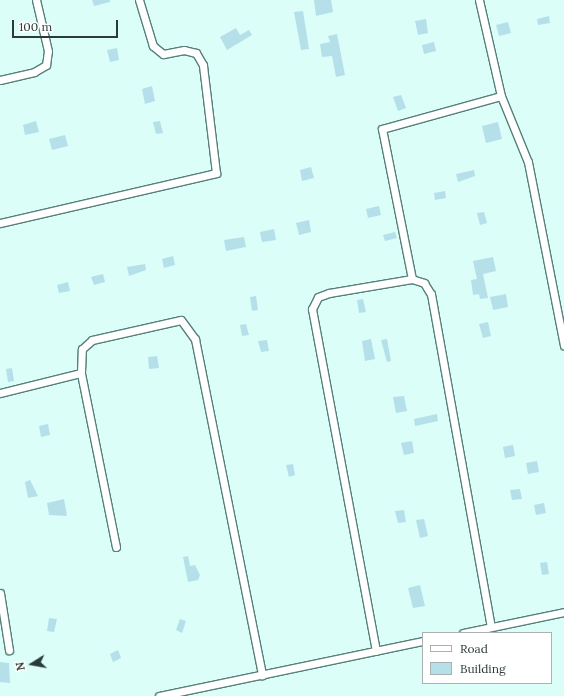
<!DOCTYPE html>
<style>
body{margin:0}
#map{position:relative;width:564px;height:696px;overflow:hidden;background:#dbfef9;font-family:Lora,serif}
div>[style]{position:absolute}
.building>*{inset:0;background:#b5e0ea}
.roads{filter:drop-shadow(1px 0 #567f7a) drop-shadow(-1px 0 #567f7a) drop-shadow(0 1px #567f7a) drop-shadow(0 -1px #567f7a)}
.minor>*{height:7px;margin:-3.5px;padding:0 3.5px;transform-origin:3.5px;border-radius:3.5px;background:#fff}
span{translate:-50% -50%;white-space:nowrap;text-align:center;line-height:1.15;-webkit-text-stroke:3.5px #fff;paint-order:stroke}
.legend{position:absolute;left:422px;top:632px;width:130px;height:52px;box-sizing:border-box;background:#fff;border:1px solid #aab1b0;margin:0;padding:5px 7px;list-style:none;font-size:12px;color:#2a3c39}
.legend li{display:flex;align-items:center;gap:8px;height:20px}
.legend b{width:20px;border:1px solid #aab1b0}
.north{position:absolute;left:12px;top:644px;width:40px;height:40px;-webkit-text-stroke:3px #fff;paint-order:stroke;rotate:259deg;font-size:11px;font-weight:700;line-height:16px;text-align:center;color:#2a3c39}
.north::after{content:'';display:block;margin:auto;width:14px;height:18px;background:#2a3c39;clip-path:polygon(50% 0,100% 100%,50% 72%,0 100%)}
.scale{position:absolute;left:12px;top:20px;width:106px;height:18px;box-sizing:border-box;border:2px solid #2a3c39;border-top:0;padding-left:5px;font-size:12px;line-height:14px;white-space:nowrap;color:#2a3c39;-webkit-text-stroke:3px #fff;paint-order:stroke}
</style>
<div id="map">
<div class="building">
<div style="clip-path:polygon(92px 0,110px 0,110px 2px,94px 6px)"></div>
<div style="clip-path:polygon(314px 0,331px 0,333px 12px,316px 16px)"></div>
<div style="clip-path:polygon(303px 11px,309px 49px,301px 50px,294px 12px)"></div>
<div style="clip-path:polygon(549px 16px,550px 23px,538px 25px,537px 19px)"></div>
<div style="clip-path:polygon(426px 19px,428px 33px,418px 35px,415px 21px)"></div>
<div style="clip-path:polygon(508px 22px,511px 33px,499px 36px,496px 25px)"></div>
<div style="clip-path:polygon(236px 28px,240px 35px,249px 30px,252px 35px,227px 50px,220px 37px)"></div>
<div style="clip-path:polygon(337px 34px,345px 75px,336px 77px,332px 56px,322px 57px,320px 44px,330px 42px,328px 36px)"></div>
<div style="clip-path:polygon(434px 42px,436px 51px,424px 54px,422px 45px)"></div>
<div style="clip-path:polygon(117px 48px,119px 60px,110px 62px,107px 50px)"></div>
<div style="clip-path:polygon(152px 86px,155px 101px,145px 104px,142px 89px)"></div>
<div style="clip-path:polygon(401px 95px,406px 108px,398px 111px,393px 97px)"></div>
<div style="clip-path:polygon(36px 121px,39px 132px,25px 135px,23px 125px)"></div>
<div style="clip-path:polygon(160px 121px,163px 133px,156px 134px,153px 122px)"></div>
<div style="clip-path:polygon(498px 122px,502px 139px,486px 143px,482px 126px)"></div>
<div style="clip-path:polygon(65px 135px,68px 146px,52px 150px,49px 139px)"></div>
<div style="clip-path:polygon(311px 167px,314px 178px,302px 181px,300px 170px)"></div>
<div style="clip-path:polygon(474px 170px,475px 176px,458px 182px,456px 174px)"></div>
<div style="clip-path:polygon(445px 191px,446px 198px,435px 200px,434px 193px)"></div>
<div style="clip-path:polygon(379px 206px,381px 215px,368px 218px,366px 209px)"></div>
<div style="clip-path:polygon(484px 212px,487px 223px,480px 225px,477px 213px)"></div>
<div style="clip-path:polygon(309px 220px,311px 232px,299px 235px,296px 223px)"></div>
<div style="clip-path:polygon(274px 229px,276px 240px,262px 242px,260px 232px)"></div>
<div style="clip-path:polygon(395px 232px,397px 238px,385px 241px,383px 235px)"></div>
<div style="clip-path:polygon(244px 237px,246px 247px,226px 251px,224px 240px)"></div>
<div style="clip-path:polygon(173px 256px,175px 265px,164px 268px,162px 259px)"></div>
<div style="clip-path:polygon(493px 257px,496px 271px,483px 274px,488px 298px,480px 299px,479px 294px,473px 295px,471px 280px,477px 279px,473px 261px)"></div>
<div style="clip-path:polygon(145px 264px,146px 270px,129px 276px,127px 267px)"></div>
<div style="clip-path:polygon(103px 274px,105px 282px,94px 285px,91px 277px)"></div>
<div style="clip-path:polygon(68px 282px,70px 291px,59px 293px,57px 285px)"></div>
<div style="clip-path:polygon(506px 294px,508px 307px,493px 310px,490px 297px)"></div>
<div style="clip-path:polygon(256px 296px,258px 310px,252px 311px,250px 297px)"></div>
<div style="clip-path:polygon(363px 299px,366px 312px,359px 313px,357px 300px)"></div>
<div style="clip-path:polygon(488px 322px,491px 336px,483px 338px,479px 324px)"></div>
<div style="clip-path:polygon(246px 324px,249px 335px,242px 336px,240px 325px)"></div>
<div style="clip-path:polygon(371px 339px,375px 359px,365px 361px,362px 341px)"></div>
<div style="clip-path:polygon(387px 339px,391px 361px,387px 362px,381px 340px)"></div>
<div style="clip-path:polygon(267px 340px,269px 351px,261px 352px,258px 341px)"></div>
<div style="clip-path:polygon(157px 356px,159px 368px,149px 369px,148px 357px)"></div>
<div style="clip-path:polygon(12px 368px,14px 381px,8px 382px,6px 369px)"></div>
<div style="clip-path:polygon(404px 396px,407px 411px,396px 413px,393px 397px)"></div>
<div style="clip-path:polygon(437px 414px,438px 421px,415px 426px,414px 419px)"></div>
<div style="clip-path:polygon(48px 424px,50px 435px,41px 437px,39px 426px)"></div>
<div style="clip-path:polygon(412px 441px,414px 453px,404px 455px,401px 443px)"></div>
<div style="clip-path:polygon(513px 445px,515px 456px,505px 458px,503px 447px)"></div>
<div style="clip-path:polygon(537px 461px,539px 472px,528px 474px,526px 463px)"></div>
<div style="clip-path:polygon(293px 464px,295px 475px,289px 477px,286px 465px)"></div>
<div style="clip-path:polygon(30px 480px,38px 496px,28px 498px,25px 482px)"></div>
<div style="clip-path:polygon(520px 489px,522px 499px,512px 500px,510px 490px)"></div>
<div style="clip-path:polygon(64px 499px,67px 516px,49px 515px,47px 503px)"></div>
<div style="clip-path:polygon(544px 503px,546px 513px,536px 515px,534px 505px)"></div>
<div style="clip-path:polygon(404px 510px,406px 522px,398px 523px,395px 511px)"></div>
<div style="clip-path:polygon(424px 519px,428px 536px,420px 538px,416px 520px)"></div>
<div style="clip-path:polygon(188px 556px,190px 566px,195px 565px,200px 575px,198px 580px,188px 582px,183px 557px)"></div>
<div style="clip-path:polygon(547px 562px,549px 574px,542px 575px,540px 563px)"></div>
<div style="clip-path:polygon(420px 585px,425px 606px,413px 608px,408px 588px)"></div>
<div style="clip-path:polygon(49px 618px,57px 619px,54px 632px,47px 631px)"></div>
<div style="clip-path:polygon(180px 619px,186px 621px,182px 633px,176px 630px)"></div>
<div style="clip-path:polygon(118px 650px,121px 658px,113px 662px,110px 654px)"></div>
<div style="clip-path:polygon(0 662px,9px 663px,10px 683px,0 682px)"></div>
</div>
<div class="roads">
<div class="minor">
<div style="left:479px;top:0;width:98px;rotate:77.1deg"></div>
<div style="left:501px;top:96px;width:71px;rotate:67.8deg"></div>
<div style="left:528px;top:162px;width:187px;rotate:78.9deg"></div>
<div style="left:0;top:80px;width:35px;rotate:-13deg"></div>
<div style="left:34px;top:72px;width:14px;rotate:-30deg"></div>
<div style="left:46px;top:65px;width:14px;rotate:-82deg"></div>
<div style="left:48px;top:51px;width:52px;rotate:-103.2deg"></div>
<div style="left:0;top:223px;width:222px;rotate:-13deg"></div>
<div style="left:216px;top:173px;width:109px;rotate:-96.9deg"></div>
<div style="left:203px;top:65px;width:14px;rotate:-120deg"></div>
<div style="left:196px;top:53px;width:12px;rotate:-166deg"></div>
<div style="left:184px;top:50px;width:21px;rotate:169deg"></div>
<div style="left:163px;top:54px;width:13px;rotate:-141deg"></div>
<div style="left:153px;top:46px;width:48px;rotate:-106.9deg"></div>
<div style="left:412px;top:279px;width:153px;rotate:-101.3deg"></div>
<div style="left:382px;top:129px;width:123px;rotate:-15.5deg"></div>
<div style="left:0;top:393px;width:83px;rotate:-13.9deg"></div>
<div style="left:116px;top:547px;width:177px;rotate:-101.4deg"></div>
<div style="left:81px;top:373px;width:24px;rotate:-88deg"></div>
<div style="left:82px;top:349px;width:13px;rotate:-42deg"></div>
<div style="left:92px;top:340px;width:91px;rotate:-12.7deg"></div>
<div style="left:181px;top:320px;width:24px;rotate:54deg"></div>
<div style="left:195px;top:339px;width:343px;rotate:78.7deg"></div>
<div style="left:0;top:593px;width:58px;rotate:81deg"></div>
<div style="left:463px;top:633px;width:103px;rotate:-11.7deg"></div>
<div style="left:376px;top:651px;width:348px;rotate:-100.6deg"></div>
<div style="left:312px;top:309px;width:13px;rotate:-63deg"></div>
<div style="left:318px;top:297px;width:12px;rotate:-20deg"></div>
<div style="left:329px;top:293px;width:84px;rotate:-9.6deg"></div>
<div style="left:412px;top:279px;width:13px;rotate:18deg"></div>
<div style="left:424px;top:283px;width:13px;rotate:58deg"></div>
<div style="left:431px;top:294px;width:338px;rotate:79.8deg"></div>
<div style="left:159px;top:696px;width:270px;rotate:-11.8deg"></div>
</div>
</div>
<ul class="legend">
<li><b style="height:5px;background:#fff"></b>Road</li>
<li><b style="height:11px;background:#b5e0ea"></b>Building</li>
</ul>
<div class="north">N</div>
<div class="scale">100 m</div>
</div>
